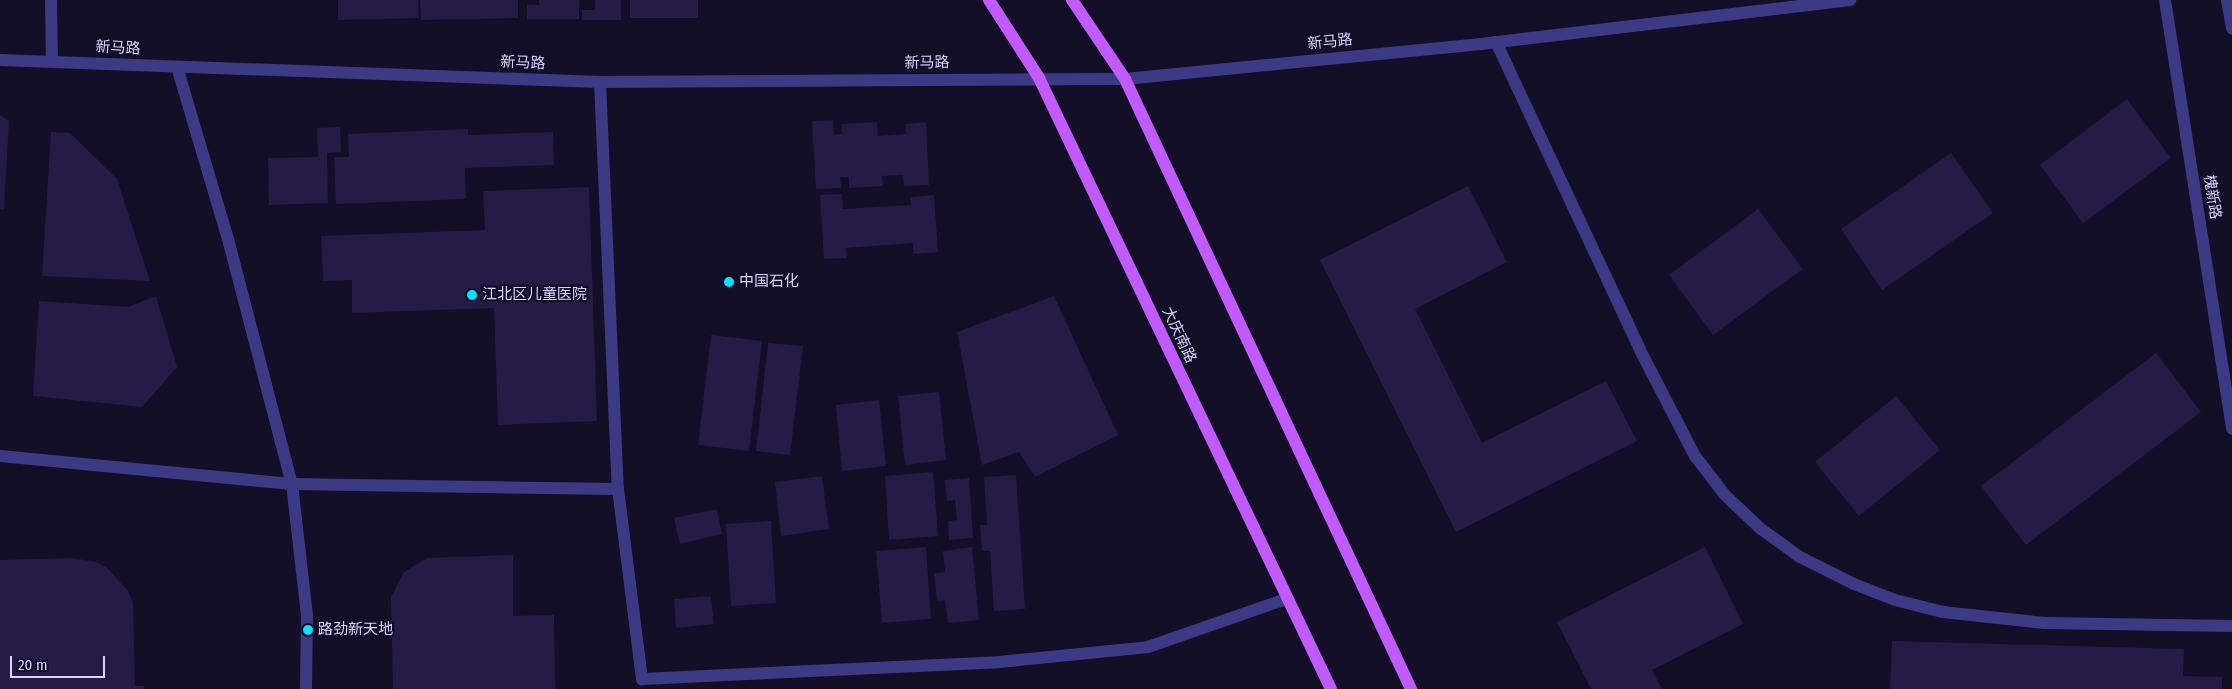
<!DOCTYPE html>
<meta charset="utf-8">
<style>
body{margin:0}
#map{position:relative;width:2232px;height:689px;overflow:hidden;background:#130f26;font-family:"Fira Sans Condensed","Noto Sans SC",sans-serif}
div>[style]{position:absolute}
.building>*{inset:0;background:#241b47}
.minor>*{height:12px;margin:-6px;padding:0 6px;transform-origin:6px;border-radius:6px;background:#3d3a85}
.major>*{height:12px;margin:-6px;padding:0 6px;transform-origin:6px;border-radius:6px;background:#c25bff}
.dots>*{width:14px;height:14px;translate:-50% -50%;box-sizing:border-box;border:2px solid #130f26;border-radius:50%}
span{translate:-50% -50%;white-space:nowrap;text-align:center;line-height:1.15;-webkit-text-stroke:4.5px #130f26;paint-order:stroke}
.street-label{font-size:15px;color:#d9d4ff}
.poi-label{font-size:15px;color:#d9d4ff}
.left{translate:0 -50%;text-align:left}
.scale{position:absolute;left:10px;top:656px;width:95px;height:22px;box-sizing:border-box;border:2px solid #d9d4ff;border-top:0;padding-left:6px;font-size:15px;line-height:18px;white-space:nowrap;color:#d9d4ff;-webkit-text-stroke:4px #130f26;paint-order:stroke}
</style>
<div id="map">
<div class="building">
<div style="clip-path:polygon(338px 0,418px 0,419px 18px,338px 20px)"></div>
<div style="clip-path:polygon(420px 0,518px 0,518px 18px,421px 20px)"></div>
<div style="clip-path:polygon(539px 0,579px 0,579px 19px,527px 19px,527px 5px,539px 5px)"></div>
<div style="clip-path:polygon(595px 0,621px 0,621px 20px,582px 20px,582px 10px,595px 10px)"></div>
<div style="clip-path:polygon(630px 0,698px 0,698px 18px,630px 18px)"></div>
<div style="clip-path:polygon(2127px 99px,2171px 158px,2083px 223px,2040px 165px)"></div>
<div style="clip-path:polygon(0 115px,9px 121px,4px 210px,0 209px)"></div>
<div style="clip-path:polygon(833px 120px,834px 135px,842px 134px,841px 124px,877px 122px,878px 136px,906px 134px,905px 124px,926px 122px,929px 185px,904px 186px,903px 175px,882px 176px,883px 186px,849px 188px,849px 177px,840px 177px,841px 188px,816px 189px,812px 121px)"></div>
<div style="clip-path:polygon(340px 127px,341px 152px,327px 153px,328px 203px,269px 205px,268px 158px,318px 157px,317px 128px)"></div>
<div style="clip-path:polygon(468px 129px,468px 135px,553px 132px,554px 165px,465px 168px,466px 199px,336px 204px,334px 157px,349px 157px,348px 134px)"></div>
<div style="clip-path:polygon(51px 132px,70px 133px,117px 179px,150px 281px,42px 276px)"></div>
<div style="clip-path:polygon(1951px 153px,1993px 213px,1882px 290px,1841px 229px)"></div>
<div style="clip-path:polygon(1468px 186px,1507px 262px,1415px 309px,1482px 443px,1606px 381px,1637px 441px,1456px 532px,1320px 260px)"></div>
<div style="clip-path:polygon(589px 187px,597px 421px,498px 425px,494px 308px,352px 313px,352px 280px,323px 281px,321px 236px,485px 230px,483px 191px)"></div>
<div style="clip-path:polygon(842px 194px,843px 209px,911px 205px,910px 197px,934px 195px,938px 252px,913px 254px,913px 243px,846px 248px,847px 258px,824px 259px,820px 195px)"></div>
<div style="clip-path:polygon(1758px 209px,1803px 269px,1713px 335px,1669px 275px)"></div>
<div style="clip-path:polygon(156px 296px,177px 367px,142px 407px,33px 396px,39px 301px,128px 307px)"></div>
<div style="clip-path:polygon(1054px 296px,1118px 435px,1035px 477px,1019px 452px,982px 465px,957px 332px)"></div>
<div style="clip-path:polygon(711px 335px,762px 341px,749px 451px,698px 445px)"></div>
<div style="clip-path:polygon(768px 343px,803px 346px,790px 455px,756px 451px)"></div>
<div style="clip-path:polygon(2156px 353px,2201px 412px,2026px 545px,1981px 486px)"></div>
<div style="clip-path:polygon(939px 392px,946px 460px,905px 465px,898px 396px)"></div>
<div style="clip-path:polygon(1896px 396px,1940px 450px,1859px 516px,1815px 462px)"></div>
<div style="clip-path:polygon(879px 400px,886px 466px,842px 471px,836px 405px)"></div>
<div style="clip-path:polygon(933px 472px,938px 536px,889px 540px,885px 476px)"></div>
<div style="clip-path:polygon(1016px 475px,1025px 609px,994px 611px,990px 551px,982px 551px,980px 525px,987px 525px,984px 477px)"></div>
<div style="clip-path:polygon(822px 476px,829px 529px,781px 536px,775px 482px)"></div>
<div style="clip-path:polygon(969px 478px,973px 538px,949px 540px,948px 521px,957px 520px,955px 500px,947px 501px,945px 480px)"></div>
<div style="clip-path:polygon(717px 509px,722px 534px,680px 544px,674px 518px)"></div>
<div style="clip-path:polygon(771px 521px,776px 603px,731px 606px,726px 524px)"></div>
<div style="clip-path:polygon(926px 547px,931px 619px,882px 623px,876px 551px)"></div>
<div style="clip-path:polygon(972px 547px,979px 620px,948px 623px,945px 600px,937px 601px,934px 573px,945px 572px,943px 551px)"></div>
<div style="clip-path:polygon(1705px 547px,1743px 624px,1652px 670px,1662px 689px,1591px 689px,1557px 622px)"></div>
<div style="clip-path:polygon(513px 555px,513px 616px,554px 615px,555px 689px,393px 689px,391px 597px,404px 572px,427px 558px)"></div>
<div style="clip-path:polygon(72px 558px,96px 562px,107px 568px,128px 591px,133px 602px,135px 686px,144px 686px,144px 689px,0 689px,0 560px)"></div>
<div style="clip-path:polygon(711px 596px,714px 624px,676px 628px,674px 599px)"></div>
<div style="clip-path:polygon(1892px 641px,2184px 649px,2183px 676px,2222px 677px,2222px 689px,1890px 689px)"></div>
</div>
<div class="minor">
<div style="left:51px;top:0;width:61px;rotate:89.1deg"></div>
<div style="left:2165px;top:0;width:434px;rotate:81.1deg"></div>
<div style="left:2227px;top:0;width:29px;rotate:80deg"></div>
<div style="left:1496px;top:42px;width:340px;rotate:64.9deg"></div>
<div style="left:1640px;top:350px;width:119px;rotate:62.6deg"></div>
<div style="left:1695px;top:456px;width:49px;rotate:52.4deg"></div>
<div style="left:1725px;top:495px;width:50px;rotate:43.4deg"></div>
<div style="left:1761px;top:529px;width:48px;rotate:35.7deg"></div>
<div style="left:1800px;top:557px;width:60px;rotate:26.6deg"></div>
<div style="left:1854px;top:584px;width:44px;rotate:21.3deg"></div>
<div style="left:1895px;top:600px;width:49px;rotate:14deg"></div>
<div style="left:1943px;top:612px;width:102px;rotate:6.2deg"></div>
<div style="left:2044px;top:623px;width:188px;rotate:0.9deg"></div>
<div style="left:0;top:60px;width:600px;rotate:2.1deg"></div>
<div style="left:600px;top:82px;width:525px;rotate:-0.33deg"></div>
<div style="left:1125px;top:79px;width:358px;rotate:-5.6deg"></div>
<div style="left:1481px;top:44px;width:372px;rotate:-6.8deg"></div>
<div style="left:177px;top:67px;width:179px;rotate:73.5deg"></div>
<div style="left:228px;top:239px;width:253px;rotate:75.4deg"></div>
<div style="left:292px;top:484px;width:132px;rotate:83.5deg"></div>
<div style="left:307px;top:615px;width:74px;rotate:90.8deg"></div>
<div style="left:600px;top:82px;width:407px;rotate:87.5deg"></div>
<div style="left:618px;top:489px;width:192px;rotate:82.8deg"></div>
<div style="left:642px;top:679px;width:357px;rotate:-2.7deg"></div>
<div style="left:999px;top:662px;width:150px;rotate:-5.7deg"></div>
<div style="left:1148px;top:647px;width:146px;rotate:-19.2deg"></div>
<div style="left:0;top:456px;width:293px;rotate:5.5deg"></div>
<div style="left:292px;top:484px;width:326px;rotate:0.9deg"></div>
</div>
<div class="major">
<div style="left:989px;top:0;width:93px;rotate:57.3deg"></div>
<div style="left:1039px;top:78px;width:677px;rotate:64.46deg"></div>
<div style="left:1072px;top:0;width:95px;rotate:56.1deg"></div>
<div style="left:1125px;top:79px;width:674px;rotate:64.88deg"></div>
</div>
<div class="dots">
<div style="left:729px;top:282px;background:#00e5ff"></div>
<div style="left:472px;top:295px;background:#00e5ff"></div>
<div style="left:308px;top:630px;background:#00e5ff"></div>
</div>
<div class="street-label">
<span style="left:1330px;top:42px;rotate:-6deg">新马路</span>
<span style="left:118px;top:48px;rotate:3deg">新马路</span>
<span style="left:523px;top:63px;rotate:2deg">新马路</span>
<span style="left:927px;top:63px;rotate:-1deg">新马路</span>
<span style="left:2212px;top:197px;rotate:81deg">槐新路</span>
<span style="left:1179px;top:335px;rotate:65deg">大庆南路</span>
</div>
<div class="poi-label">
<span class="left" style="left:739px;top:282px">中国石化</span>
<span class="left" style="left:482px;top:295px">江北区儿童医院</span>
<span class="left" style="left:318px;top:630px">路劲新天地</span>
</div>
<div class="scale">20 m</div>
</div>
